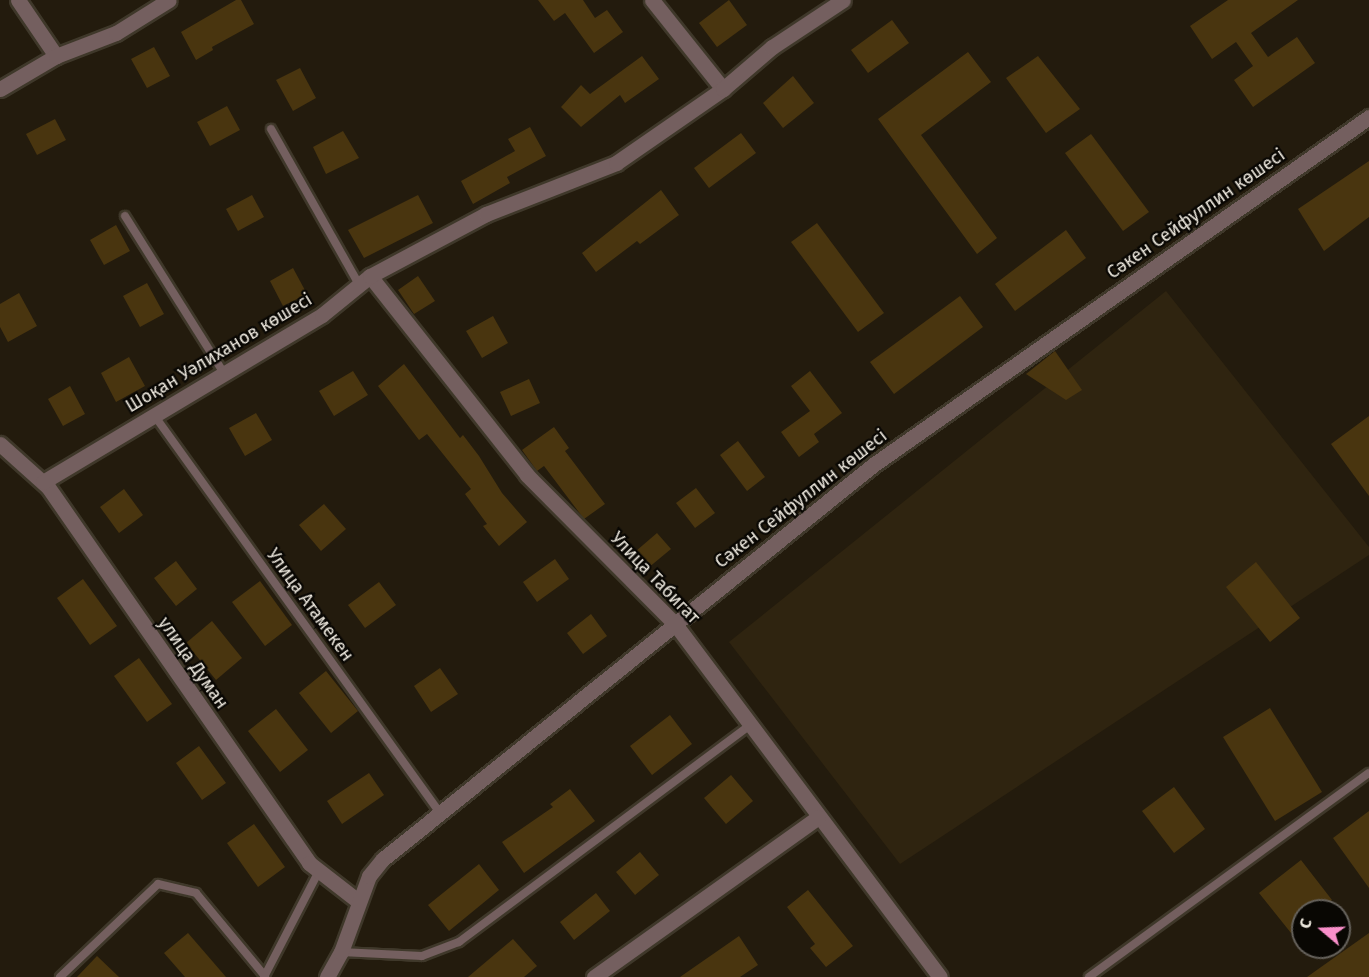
<!DOCTYPE html>
<meta charset="utf-8">
<style>
body{margin:0}
#map{position:relative;width:1369px;height:977px;overflow:hidden;background:#231b0d;font-family:"Fira Sans",sans-serif}
div>[style]{position:absolute}
.built>*{inset:0;background:#2f2410}
.building>*{inset:0;background:#49350f}
.roads{filter:drop-shadow(2px 0 #3f382a) drop-shadow(-2px 0 #3f382a) drop-shadow(0 2px #3f382a) drop-shadow(0 -2px #3f382a)}
.service>*{height:8px;margin:-4px;padding:0 4px;transform-origin:4px;border-radius:4px;background:#745f5f}
.minor>*{height:15px;margin:-7.5px;padding:0 7.5px;transform-origin:7.5px;border-radius:7.5px;background:#745f5f}
.tertiary>*{height:15px;margin:-7.5px;padding:0 7.5px;transform-origin:7.5px;border-radius:7.5px;background:#745f5f}
span{translate:-50% -50%;white-space:nowrap;text-align:center;line-height:1.15;-webkit-text-stroke:4.5px #090703;paint-order:stroke}
.street-label{font-size:18px;color:#eee9df}
.north{position:absolute;left:1291px;top:899px;width:60px;height:60px;box-sizing:border-box;background:#090703;border:2px solid #65615b;border-radius:50%;rotate:289deg;font-size:16px;font-weight:700;line-height:24px;text-align:center;color:#eee9df}
.north::after{content:'';display:block;margin:auto;width:21px;height:27px;background:#f98fca;clip-path:polygon(50% 0,100% 100%,50% 72%,0 100%)}
</style>
<div id="map">
<div class="built">
<div style="clip-path:polygon(1166px 291px,1369px 547px,1369px 555px,900px 864px,729px 642px)"></div>
</div>
<div class="building">
<div style="clip-path:polygon(236px 0,241px 0,254px 24px,212px 47px,213px 50px,196px 60px,181px 32px)"></div>
<div style="clip-path:polygon(538px 0,583px 0,595px 18px,607px 10px,623px 32px,594px 53px,565px 13px,554px 21px)"></div>
<div style="clip-path:polygon(729px 0,747px 25px,717px 47px,699px 23px)"></div>
<div style="clip-path:polygon(1228px 0,1298px 0,1251px 33px,1268px 57px,1297px 37px,1315px 63px,1253px 107px,1234px 80px,1253px 66px,1236px 42px,1212px 59px,1190px 26px)"></div>
<div style="clip-path:polygon(892px 20px,909px 43px,868px 73px,851px 50px)"></div>
<div style="clip-path:polygon(154px 47px,170px 76px,147px 88px,131px 59px)"></div>
<div style="clip-path:polygon(968px 52px,991px 82px,921px 135px,997px 238px,977px 254px,878px 119px)"></div>
<div style="clip-path:polygon(642px 56px,659px 79px,625px 103px,620px 95px,581px 127px,561px 107px,581px 85px,590px 94px)"></div>
<div style="clip-path:polygon(1038px 56px,1080px 109px,1046px 133px,1006px 78px)"></div>
<div style="clip-path:polygon(300px 68px,316px 98px,293px 111px,276px 80px)"></div>
<div style="clip-path:polygon(793px 76px,814px 103px,783px 128px,763px 103px)"></div>
<div style="clip-path:polygon(227px 106px,240px 130px,210px 146px,197px 122px)"></div>
<div style="clip-path:polygon(55px 119px,66px 140px,37px 155px,26px 134px)"></div>
<div style="clip-path:polygon(530px 127px,546px 156px,507px 177px,510px 183px,473px 204px,461px 181px,515px 151px,508px 139px)"></div>
<div style="clip-path:polygon(343px 131px,359px 158px,326px 174px,313px 147px)"></div>
<div style="clip-path:polygon(741px 133px,756px 153px,709px 188px,694px 168px)"></div>
<div style="clip-path:polygon(1091px 134px,1149px 212px,1123px 231px,1065px 153px)"></div>
<div style="clip-path:polygon(1369px 161px,1369px 217px,1324px 251px,1298px 209px)"></div>
<div style="clip-path:polygon(661px 190px,679px 215px,640px 244px,637px 241px,596px 272px,582px 253px)"></div>
<div style="clip-path:polygon(252px 195px,264px 217px,238px 231px,226px 209px)"></div>
<div style="clip-path:polygon(418px 195px,433px 223px,364px 258px,348px 230px)"></div>
<div style="clip-path:polygon(817px 223px,884px 313px,858px 332px,791px 242px)"></div>
<div style="clip-path:polygon(116px 225px,130px 251px,104px 265px,90px 240px)"></div>
<div style="clip-path:polygon(1066px 230px,1086px 258px,1015px 311px,995px 284px)"></div>
<div style="clip-path:polygon(293px 268px,307px 294px,283px 306px,270px 281px)"></div>
<div style="clip-path:polygon(418px 276px,435px 301px,414px 314px,398px 290px)"></div>
<div style="clip-path:polygon(147px 283px,164px 314px,140px 327px,123px 296px)"></div>
<div style="clip-path:polygon(19px 293px,37px 326px,8px 342px,0 327px,0 304px)"></div>
<div style="clip-path:polygon(960px 296px,983px 327px,894px 394px,870px 362px)"></div>
<div style="clip-path:polygon(493px 316px,508px 343px,482px 358px,466px 331px)"></div>
<div style="clip-path:polygon(1055px 351px,1082px 390px,1066px 400px,1026px 374px)"></div>
<div style="clip-path:polygon(129px 357px,145px 386px,116px 402px,101px 373px)"></div>
<div style="clip-path:polygon(404px 364px,460px 438px,463px 435px,479px 456px,502px 493px,527px 522px,499px 546px,483px 526px,487px 524px,465px 494px,471px 489px,427px 434px,419px 440px,378px 386px)"></div>
<div style="clip-path:polygon(353px 371px,368px 395px,334px 416px,319px 391px)"></div>
<div style="clip-path:polygon(810px 371px,842px 413px,814px 434px,819px 442px,799px 457px,781px 432px,810px 411px,791px 386px)"></div>
<div style="clip-path:polygon(529px 379px,540px 403px,511px 416px,500px 392px)"></div>
<div style="clip-path:polygon(70px 386px,85px 414px,63px 426px,48px 399px)"></div>
<div style="clip-path:polygon(256px 413px,272px 440px,245px 456px,229px 428px)"></div>
<div style="clip-path:polygon(1369px 416px,1369px 496px,1331px 444px)"></div>
<div style="clip-path:polygon(554px 427px,569px 448px,565px 451px,605px 504px,584px 519px,544px 466px,537px 471px,522px 450px)"></div>
<div style="clip-path:polygon(738px 441px,765px 477px,747px 491px,720px 455px)"></div>
<div style="clip-path:polygon(696px 488px,715px 513px,695px 528px,676px 503px)"></div>
<div style="clip-path:polygon(124px 489px,143px 515px,119px 533px,100px 507px)"></div>
<div style="clip-path:polygon(324px 504px,346px 529px,321px 551px,299px 525px)"></div>
<div style="clip-path:polygon(657px 533px,671px 549px,642px 573px,629px 557px)"></div>
<div style="clip-path:polygon(555px 559px,569px 579px,537px 602px,523px 582px)"></div>
<div style="clip-path:polygon(176px 561px,197px 589px,176px 606px,154px 578px)"></div>
<div style="clip-path:polygon(1256px 562px,1300px 618px,1270px 642px,1226px 587px)"></div>
<div style="clip-path:polygon(83px 579px,117px 626px,90px 645px,57px 598px)"></div>
<div style="clip-path:polygon(260px 581px,292px 625px,265px 646px,232px 602px)"></div>
<div style="clip-path:polygon(379px 582px,396px 605px,365px 628px,348px 605px)"></div>
<div style="clip-path:polygon(591px 614px,607px 636px,583px 654px,567px 633px)"></div>
<div style="clip-path:polygon(212px 621px,242px 658px,216px 680px,186px 643px)"></div>
<div style="clip-path:polygon(139px 658px,172px 704px,147px 722px,114px 676px)"></div>
<div style="clip-path:polygon(440px 668px,458px 694px,431px 712px,414px 686px)"></div>
<div style="clip-path:polygon(326px 671px,358px 711px,331px 733px,299px 693px)"></div>
<div style="clip-path:polygon(1270px 708px,1322px 792px,1275px 821px,1223px 737px)"></div>
<div style="clip-path:polygon(276px 709px,308px 750px,280px 772px,248px 731px)"></div>
<div style="clip-path:polygon(670px 715px,692px 744px,652px 775px,630px 746px)"></div>
<div style="clip-path:polygon(199px 746px,226px 783px,202px 800px,176px 763px)"></div>
<div style="clip-path:polygon(369px 773px,384px 795px,342px 824px,327px 801px)"></div>
<div style="clip-path:polygon(731px 775px,753px 801px,726px 824px,704px 798px)"></div>
<div style="clip-path:polygon(1174px 787px,1205px 829px,1174px 853px,1142px 811px)"></div>
<div style="clip-path:polygon(570px 789px,595px 821px,524px 873px,502px 842px,553px 807px,550px 804px)"></div>
<div style="clip-path:polygon(1369px 811px,1369px 888px,1333px 838px)"></div>
<div style="clip-path:polygon(254px 824px,285px 867px,258px 887px,227px 843px)"></div>
<div style="clip-path:polygon(640px 852px,659px 875px,635px 895px,616px 872px)"></div>
<div style="clip-path:polygon(1301px 860px,1332px 900px,1318px 911px,1303px 911px,1303px 923px,1291px 933px,1259px 893px)"></div>
<div style="clip-path:polygon(479px 864px,499px 890px,449px 931px,428px 905px)"></div>
<div style="clip-path:polygon(808px 890px,853px 946px,826px 967px,810px 948px,815px 944px,787px 907px)"></div>
<div style="clip-path:polygon(596px 893px,610px 911px,574px 940px,560px 922px)"></div>
<div style="clip-path:polygon(188px 933px,226px 977px,185px 977px,164px 953px)"></div>
<div style="clip-path:polygon(1369px 933px,1369px 977px,1307px 977px)"></div>
<div style="clip-path:polygon(739px 936px,758px 965px,740px 977px,680px 977px)"></div>
<div style="clip-path:polygon(513px 939px,537px 966px,524px 977px,468px 977px)"></div>
<div style="clip-path:polygon(97px 956px,119px 977px,77px 977px)"></div>
</div>
<div class="roads">
<div class="service">
<div style="left:271px;top:129px;width:177px;rotate:60.5deg"></div>
<div style="left:125px;top:216px;width:186px;rotate:57.8deg"></div>
<div style="left:154px;top:415px;width:490px;rotate:54.3deg"></div>
<div style="left:341px;top:952px;width:81px;rotate:2.8deg"></div>
<div style="left:422px;top:956px;width:40px;rotate:-21deg"></div>
<div style="left:459px;top:942px;width:363px;rotate:-36.7deg"></div>
<div style="left:60px;top:977px;width:135px;rotate:-43.5deg"></div>
<div style="left:158px;top:884px;width:39px;rotate:13deg"></div>
<div style="left:196px;top:893px;width:108px;rotate:50.3deg"></div>
<div style="left:264px;top:977px;width:119px;rotate:-62.6deg"></div>
<div style="left:1089px;top:977px;width:346px;rotate:-36.1deg"></div>
</div>
<div class="minor">
<div style="left:18px;top:0;width:68px;rotate:55.8deg"></div>
<div style="left:652px;top:0;width:114px;rotate:51.4deg"></div>
<div style="left:0;top:89px;width:65px;rotate:-30.5deg"></div>
<div style="left:56px;top:56px;width:64px;rotate:-21deg"></div>
<div style="left:116px;top:33px;width:62px;rotate:-31.9deg"></div>
<div style="left:370px;top:276px;width:253px;rotate:51.7deg"></div>
<div style="left:527px;top:475px;width:210px;rotate:45.2deg"></div>
<div style="left:675px;top:624px;width:441px;rotate:53.1deg"></div>
<div style="left:0;top:444px;width:64px;rotate:41.9deg"></div>
<div style="left:48px;top:487px;width:458px;rotate:55.2deg"></div>
<div style="left:309px;top:863px;width:62px;rotate:37.8deg"></div>
<div style="left:43px;top:482px;width:325px;rotate:-30.9deg"></div>
<div style="left:322px;top:315px;width:62px;rotate:-39.1deg"></div>
<div style="left:370px;top:276px;width:132px;rotate:-28.1deg"></div>
<div style="left:486px;top:214px;width:140px;rotate:-21.4deg"></div>
<div style="left:616px;top:163px;width:130px;rotate:-34.7deg"></div>
<div style="left:723px;top:89px;width:65px;rotate:-40.6deg"></div>
<div style="left:772px;top:47px;width:85px;rotate:-33.5deg"></div>
<div style="left:594px;top:977px;width:275px;rotate:-35.5deg"></div>
</div>
<div class="tertiary">
<div style="left:327px;top:977px;width:29px;rotate:-61deg"></div>
<div style="left:341px;top:952px;width:81px;rotate:-69.8deg"></div>
<div style="left:369px;top:876px;width:22px;rotate:-51deg"></div>
<div style="left:383px;top:859px;width:629px;rotate:-38.8deg"></div>
<div style="left:873px;top:465px;width:606px;rotate:-35.05deg"></div>
</div>
</div>
<div class="street-label">
<span style="left:1196px;top:214px;rotate:-35deg">Сәкен Сейфуллин көшесі</span>
<span style="left:219px;top:353px;rotate:-31deg">Шоқан Уәлиханов көшесі</span>
<span style="left:801px;top:499px;rotate:-38deg">Сәкен Сейфуллин көшесі</span>
<span style="left:655px;top:578px;rotate:46deg">Улица Табигат</span>
<span style="left:310px;top:605px;rotate:54deg">Улица Атамекен</span>
<span style="left:193px;top:663px;rotate:55deg">улица Думан</span>
</div>
<div class="north">С</div>
</div>
